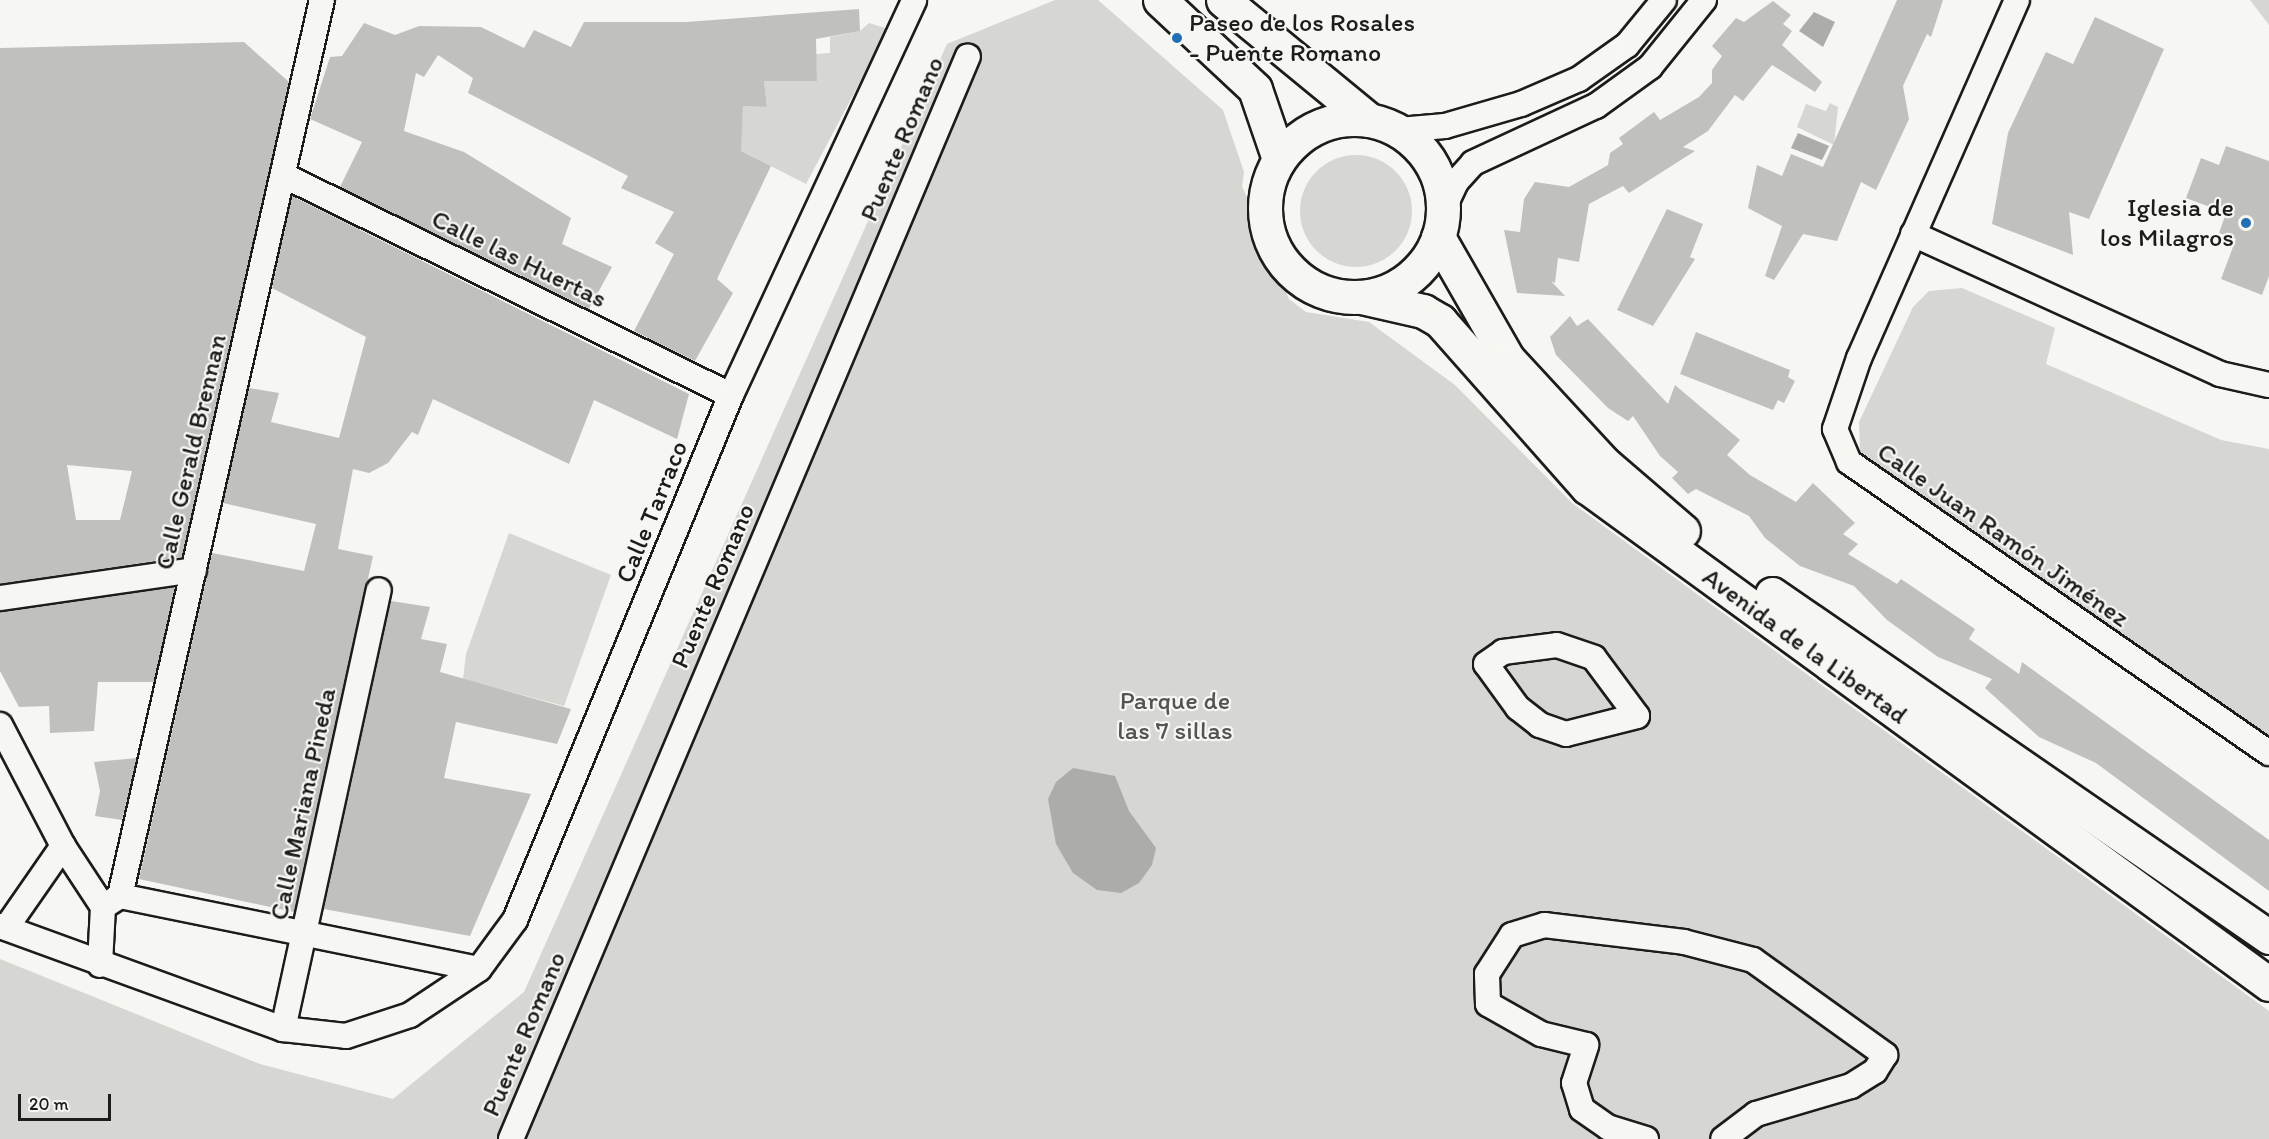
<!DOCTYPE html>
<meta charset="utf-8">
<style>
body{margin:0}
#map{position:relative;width:2269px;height:1139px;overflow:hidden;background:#f6f6f2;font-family:Itim,sans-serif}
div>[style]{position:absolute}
.green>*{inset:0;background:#d6d6d2}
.round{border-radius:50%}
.water>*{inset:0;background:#acaca9}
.building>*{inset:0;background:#c0c0bd}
.roads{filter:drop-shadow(2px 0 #1c1c1c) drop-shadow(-2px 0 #1c1c1c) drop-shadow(0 2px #1c1c1c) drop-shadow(0 -2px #1c1c1c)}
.street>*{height:24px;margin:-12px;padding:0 12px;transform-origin:12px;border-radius:12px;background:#f6f6f2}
.secondary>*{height:33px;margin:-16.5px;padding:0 16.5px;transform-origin:16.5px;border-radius:16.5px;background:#f6f6f2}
.secondary>.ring{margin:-16.5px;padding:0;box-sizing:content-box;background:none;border:33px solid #f6f6f2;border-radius:50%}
.dots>*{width:16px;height:16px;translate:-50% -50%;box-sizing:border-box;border:3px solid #f6f6f2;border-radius:50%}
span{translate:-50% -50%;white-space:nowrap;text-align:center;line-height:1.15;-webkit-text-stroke:4.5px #f6f6f2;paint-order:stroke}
.poi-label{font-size:26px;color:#1c1c1c}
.left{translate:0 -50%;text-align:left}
.right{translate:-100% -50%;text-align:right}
.street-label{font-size:26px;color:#1c1c1c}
.park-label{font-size:26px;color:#545453}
.scale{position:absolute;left:18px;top:1094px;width:93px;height:27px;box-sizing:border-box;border:3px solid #1c1c1c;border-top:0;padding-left:8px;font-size:18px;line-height:21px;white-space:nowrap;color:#1c1c1c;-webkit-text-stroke:4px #f6f6f2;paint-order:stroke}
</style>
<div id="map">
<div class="green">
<div style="clip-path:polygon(1055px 0,1098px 0,1223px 110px,1244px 172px,1242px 186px,1289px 299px,1306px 312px,1369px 322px,1455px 385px,1572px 503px,2269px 1011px,2269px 1139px,0 1139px,0 959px,260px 1064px,393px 1099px,524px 992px,947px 44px)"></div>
<div style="clip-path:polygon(2250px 0,2269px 0,2269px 25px)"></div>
<div style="clip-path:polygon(869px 23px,888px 29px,806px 184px,665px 112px,671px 106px,743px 115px,743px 106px,767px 107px,764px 81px,817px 81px,816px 54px,830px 53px,830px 37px,860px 31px)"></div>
<div style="clip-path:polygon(1830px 103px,1838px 107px,1834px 145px,1797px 127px,1806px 104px,1826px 111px)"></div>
<div class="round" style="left:1300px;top:155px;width:112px;height:112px"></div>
<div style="clip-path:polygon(1962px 288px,2055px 328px,2046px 364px,2221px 440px,2269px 449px,2269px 738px,1879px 470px,1860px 451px,1859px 422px,1913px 307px,1929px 291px)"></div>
<div style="clip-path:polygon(509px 533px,611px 575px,564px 706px,463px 679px,466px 654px)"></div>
</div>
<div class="water">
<div style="clip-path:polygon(1814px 12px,1835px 22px,1823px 47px,1799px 31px)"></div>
<div style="clip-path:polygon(1798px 133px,1829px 146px,1822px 160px,1791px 148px)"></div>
<div style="clip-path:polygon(1073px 768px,1115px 776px,1129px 811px,1156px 848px,1152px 865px,1139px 883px,1121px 893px,1097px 890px,1073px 873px,1056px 844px,1048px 799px,1056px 782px)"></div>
</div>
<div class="building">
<div style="clip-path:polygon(1897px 0,1943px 0,1931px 37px,1927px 34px,1903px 86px,1909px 119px,1876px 190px,1861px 182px,1837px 241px,1803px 234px,1774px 280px,1765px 276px,1782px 226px,1748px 208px,1757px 165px,1782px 176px,1791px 154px,1823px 167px)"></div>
<div style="clip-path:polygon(1773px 1px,1791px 15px,1783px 24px,1792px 31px,1782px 45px,1822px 82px,1815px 92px,1772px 65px,1743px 101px,1735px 95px,1708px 131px,1683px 147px,1695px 151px,1629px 193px,1623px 186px,1589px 204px,1579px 262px,1558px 258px,1555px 283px,1551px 281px,1565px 296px,1517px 293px,1504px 230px,1520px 232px,1524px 199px,1535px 182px,1569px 187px,1608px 165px,1610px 153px,1623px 144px,1619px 138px,1654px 112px,1660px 120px,1699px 97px,1712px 83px,1712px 70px,1722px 56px,1712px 46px,1736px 18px,1744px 22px)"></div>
<div style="clip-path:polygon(859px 9px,860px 31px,816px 39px,817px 81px,764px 81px,767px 107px,743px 106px,741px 151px,771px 166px,717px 279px,733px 293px,695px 361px,634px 331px,674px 254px,655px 243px,674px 212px,621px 188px,628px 176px,468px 93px,473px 78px,438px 55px,424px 77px,416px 73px,404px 131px,464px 152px,571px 218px,562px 244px,612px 267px,589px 309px,340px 187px,362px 142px,310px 119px,330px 57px,342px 56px,364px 23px,395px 35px,419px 26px,481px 27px,524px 48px,534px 30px,571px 47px,584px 22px,686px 22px)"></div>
<div style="clip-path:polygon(2095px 17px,2164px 49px,2089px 219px,2069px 212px,2073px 255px,1992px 224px,2008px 133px,2046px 52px,2073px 64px)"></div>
<div style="clip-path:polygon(evenodd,244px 42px,289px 82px,182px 557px,0 584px,0 48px,244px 42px,67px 465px,132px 471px,120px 520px,76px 520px,67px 465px)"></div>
<div style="clip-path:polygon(2226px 146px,2269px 161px,2269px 276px,2262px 295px,2221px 279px,2236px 239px,2219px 233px,2226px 213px,2186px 198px,2201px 158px,2219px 165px)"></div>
<div style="clip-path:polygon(292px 196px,689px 394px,677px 439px,594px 400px,569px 464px,433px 399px,418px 435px,412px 432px,388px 463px,369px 473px,353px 469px,338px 549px,373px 556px,294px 912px,139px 879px,212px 553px,304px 571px,316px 524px,223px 503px,249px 388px,279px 393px,271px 422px,339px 438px,366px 337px,272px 288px)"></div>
<div style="clip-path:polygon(1667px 209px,1703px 224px,1690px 257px,1695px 259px,1653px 326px,1617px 310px)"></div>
<div style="clip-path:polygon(1570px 316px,1577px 326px,1588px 319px,1668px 404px,1675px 385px,1740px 440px,1727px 455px,1750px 475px,1796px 502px,1813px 483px,1855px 523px,1843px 534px,1858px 544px,1848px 554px,1897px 584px,1901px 579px,1975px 629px,1969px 639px,2019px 674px,2022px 662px,2269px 840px,2269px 891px,2096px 763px,2039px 737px,1985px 688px,1992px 679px,1938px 657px,1887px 620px,1854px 586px,1800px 566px,1765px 538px,1749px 516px,1696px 489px,1688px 494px,1672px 478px,1678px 472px,1660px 456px,1633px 416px,1628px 421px,1608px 408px,1556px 355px,1550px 337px)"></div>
<div style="clip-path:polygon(1696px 332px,1790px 370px,1788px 377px,1795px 381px,1784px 403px,1778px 400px,1773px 410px,1680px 374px)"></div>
<div style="clip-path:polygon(175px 587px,154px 682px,98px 682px,94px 731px,50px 733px,49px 706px,19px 707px,0 671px,0 612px)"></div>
<div style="clip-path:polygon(391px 601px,430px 607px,421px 639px,447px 644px,440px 672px,571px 709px,557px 744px,456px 722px,444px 778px,531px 794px,470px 936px,324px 909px)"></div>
<div style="clip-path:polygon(137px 758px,122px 820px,95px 816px,100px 791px,94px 762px)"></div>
</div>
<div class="roads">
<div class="street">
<div style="left:2017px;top:0;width:391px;rotate:113.8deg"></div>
<div style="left:1859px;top:358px;width:75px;rotate:108.7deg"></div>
<div style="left:1835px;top:429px;width:36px;rotate:67deg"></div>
<div style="left:1849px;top:462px;width:511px;rotate:34.72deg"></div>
<div style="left:1399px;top:130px;width:46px;rotate:-5deg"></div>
<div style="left:1445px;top:126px;width:79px;rotate:-16.1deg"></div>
<div style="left:1521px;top:104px;width:63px;rotate:-23.3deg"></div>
<div style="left:1579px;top:79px;width:59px;rotate:-35.3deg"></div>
<div style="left:1627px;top:45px;width:58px;rotate:-50.6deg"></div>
<div style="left:283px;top:175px;width:499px;rotate:26.2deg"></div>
<div style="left:1443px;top:210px;width:31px;rotate:-65deg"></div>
<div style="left:1456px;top:182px;width:25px;rotate:-48deg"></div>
<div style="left:1473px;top:163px;width:136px;rotate:-24.9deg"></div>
<div style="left:1596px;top:106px;width:67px;rotate:-35.8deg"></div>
<div style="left:1650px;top:67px;width:86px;rotate:-51.1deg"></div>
<div style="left:1913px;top:234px;width:337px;rotate:24.5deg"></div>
<div style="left:2220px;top:374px;width:50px;rotate:12.7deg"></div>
<div style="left:0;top:598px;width:196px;rotate:-8.2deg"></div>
<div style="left:1557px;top:645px;width:39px;rotate:19deg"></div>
<div style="left:1594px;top:658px;width:72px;rotate:53.4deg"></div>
<div style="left:1637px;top:716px;width:73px;rotate:165.8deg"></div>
<div style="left:1566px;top:734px;width:28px;rotate:-161deg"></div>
<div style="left:1540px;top:725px;width:28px;rotate:-142deg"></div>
<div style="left:1518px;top:708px;width:54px;rotate:-126deg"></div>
<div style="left:1486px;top:664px;width:21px;rotate:-35deg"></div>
<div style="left:1503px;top:652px;width:54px;rotate:-7.4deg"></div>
<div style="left:0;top:725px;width:136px;rotate:62.5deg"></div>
<div style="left:120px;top:896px;width:366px;rotate:11.5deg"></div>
<div style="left:103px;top:907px;width:20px;rotate:-33deg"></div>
<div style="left:120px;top:896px;width:918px;rotate:-77.3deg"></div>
<div style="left:0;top:926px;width:301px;rotate:20deg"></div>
<div style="left:283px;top:1029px;width:63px;rotate:6.3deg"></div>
<div style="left:346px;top:1036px;width:67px;rotate:-18.2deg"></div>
<div style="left:410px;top:1015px;width:83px;rotate:-33.7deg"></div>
<div style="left:479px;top:969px;width:61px;rotate:-53.7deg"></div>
<div style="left:515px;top:920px;width:568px;rotate:-67.64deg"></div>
<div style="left:731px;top:395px;width:435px;rotate:-65.1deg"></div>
<div style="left:6px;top:928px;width:100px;rotate:-55.2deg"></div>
<div style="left:63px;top:846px;width:73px;rotate:56.7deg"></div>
<div style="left:103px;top:907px;width:58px;rotate:93deg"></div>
<div style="left:283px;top:1029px;width:449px;rotate:-77.7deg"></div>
<div style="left:511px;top:1139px;width:1175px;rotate:-67.12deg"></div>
<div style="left:1646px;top:1139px;width:39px;rotate:-163deg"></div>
<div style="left:1609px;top:1128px;width:33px;rotate:-145deg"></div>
<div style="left:1582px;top:1109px;width:27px;rotate:-107deg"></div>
<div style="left:1574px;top:1083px;width:40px;rotate:-72deg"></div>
<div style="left:1586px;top:1045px;width:46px;rotate:-166.3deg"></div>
<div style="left:1541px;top:1034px;width:61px;rotate:-150.5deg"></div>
<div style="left:1488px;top:1004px;width:30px;rotate:-92deg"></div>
<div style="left:1487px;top:974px;width:46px;rotate:-57.3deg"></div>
<div style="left:1512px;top:935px;width:34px;rotate:-17deg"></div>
<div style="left:1544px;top:925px;width:141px;rotate:6.9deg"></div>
<div style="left:1684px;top:942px;width:71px;rotate:14.6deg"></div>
<div style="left:1753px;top:960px;width:163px;rotate:35.7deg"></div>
<div style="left:1885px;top:1055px;width:19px;rotate:122deg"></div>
<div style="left:1875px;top:1071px;width:28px;rotate:148deg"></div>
<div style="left:1851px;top:1086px;width:99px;rotate:163.6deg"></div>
<div style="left:1756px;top:1114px;width:41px;rotate:142.9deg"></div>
</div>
<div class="secondary">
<div style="left:1160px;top:0;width:130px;rotate:43.1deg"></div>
<div style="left:1255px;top:89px;width:74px;rotate:71.1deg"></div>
<div style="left:1223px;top:0;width:189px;rotate:39.4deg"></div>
<div class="ring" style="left:1265px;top:119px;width:145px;height:145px"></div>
<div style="left:1438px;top:237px;width:141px;rotate:60.2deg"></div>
<div style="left:1508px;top:359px;width:142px;rotate:47.3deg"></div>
<div style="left:1604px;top:463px;width:104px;rotate:40.7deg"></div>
<div style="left:1361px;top:297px;width:64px;rotate:12.7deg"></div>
<div style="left:1423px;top:311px;width:20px;rotate:30deg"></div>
<div style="left:1440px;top:321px;width:222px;rotate:48.5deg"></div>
<div style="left:1587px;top:487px;width:844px;rotate:36.08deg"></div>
<div style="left:1772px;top:594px;width:604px;rotate:34.61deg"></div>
</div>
</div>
<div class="dots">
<div style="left:1177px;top:38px;background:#1f6fb2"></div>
<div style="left:2246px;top:223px;background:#1f6fb2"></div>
</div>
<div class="poi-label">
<span class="left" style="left:1189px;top:38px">Paseo de los Rosales<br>- Puente Romano</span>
<span class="right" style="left:2234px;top:223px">Iglesia de<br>los Milagros</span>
</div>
<div class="street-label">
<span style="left:902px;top:139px;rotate:-67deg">Puente Romano</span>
<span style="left:519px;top:259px;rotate:26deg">Calle las Huertas</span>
<span style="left:191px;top:452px;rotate:-77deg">Calle Gerald Brennan</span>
<span style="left:652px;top:512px;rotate:-68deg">Calle Tarraco</span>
<span style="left:2003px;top:535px;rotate:35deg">Calle Juan Ramón Jiménez</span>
<span style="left:713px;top:586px;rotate:-67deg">Puente Romano</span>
<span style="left:1805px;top:646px;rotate:36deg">Avenida de la Libertad</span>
<span style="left:303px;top:804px;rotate:-78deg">Calle Mariana Pineda</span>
<span style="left:524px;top:1034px;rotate:-67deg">Puente Romano</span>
</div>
<div class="park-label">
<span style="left:1175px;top:716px">Parque de<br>las 7 sillas</span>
</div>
<div class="scale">20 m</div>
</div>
